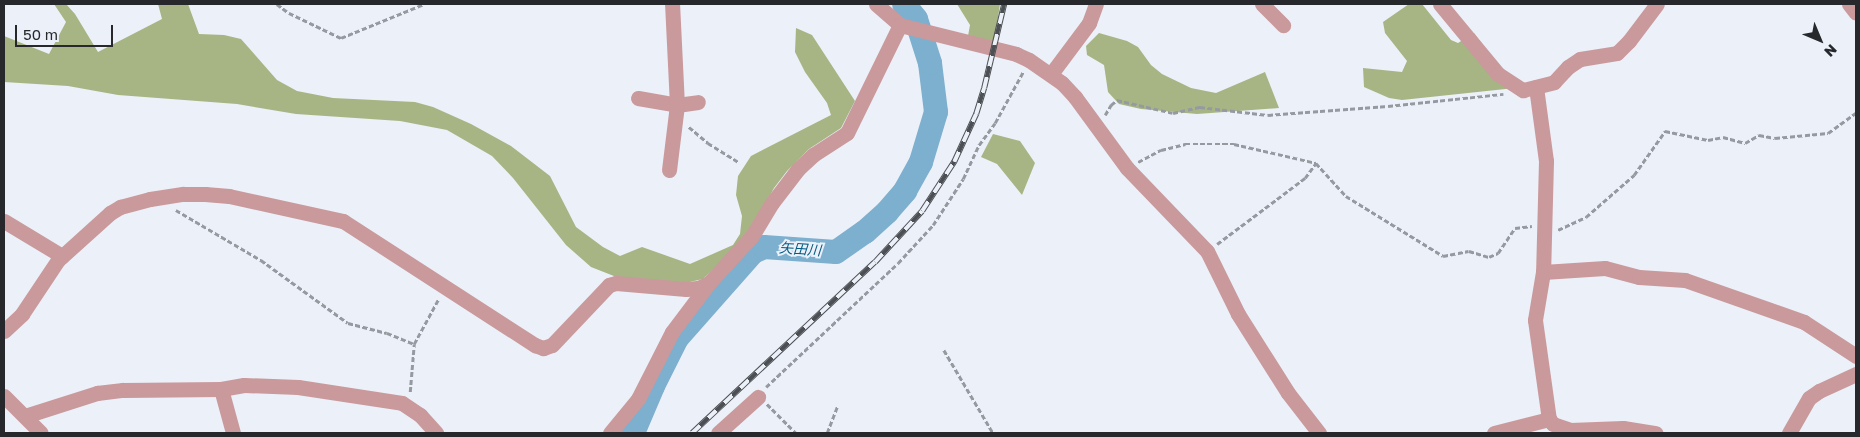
<!DOCTYPE html>
<meta charset="utf-8">
<style>
body{margin:0}
#map{position:relative;width:1860px;height:437px;overflow:hidden;background:#ebf0f9;font-family:"Golos Text","Noto Sans JP",sans-serif}
div>[style]{position:absolute}
.forest>*{inset:0;background:#a7b584}
.river>*{height:24px;margin:-12px;padding:0 12px;transform-origin:12px;border-radius:12px;background:#7dafce}
.path>*{height:2.5px;margin-top:-1.25px;transform-origin:0;background:repeating-linear-gradient(90deg,#969aa0 0 5px,transparent 0 7.5px)}
.minor>*{height:15px;margin:-7.5px;padding:0 7.5px;transform-origin:7.5px;border-radius:7.5px;background:#c9999c}
.rail>*{height:5.5px;margin-top:-2.75px;transform-origin:0;background:repeating-linear-gradient(90deg,#ebf0f9 0 11px,#4c4f53 0 22px);box-sizing:border-box;border-block:1px solid #4c4f53}
span{translate:-50% -50%;white-space:nowrap;text-align:center;line-height:1.15;-webkit-text-stroke:4px #ebf0f9;paint-order:stroke}
.water-label{font-size:14px;color:#005c85;font-style:italic}
.frame{position:absolute;inset:0;border:5px solid #26282b;pointer-events:none}
.north{position:absolute;left:1795px;top:15px;width:50px;height:50px;-webkit-text-stroke:4px #ebf0f9;paint-order:stroke;rotate:135deg;font-size:14px;font-weight:700;line-height:20px;text-align:center;color:#26282b}
.north::after{content:'';display:block;margin:auto;width:18px;height:22px;background:#26282b;clip-path:polygon(50% 0,100% 100%,50% 72%,0 100%)}
.scale{position:absolute;left:15px;top:25px;width:98px;height:22px;box-sizing:border-box;border:2px solid #26282b;border-top:0;padding-left:6px;font-size:15px;line-height:18px;white-space:nowrap;color:#26282b;-webkit-text-stroke:4px #ebf0f9;paint-order:stroke}
</style>
<div id="map">
<div class="forest">
<div style="clip-path:polygon(54px 4px,66px 4px,75px 14px,98px 52px,162px 19px,158px 4px,188px 4px,199px 34px,224px 35px,241px 39px,277px 80px,297px 91px,333px 98px,415px 102px,433px 107px,471px 124px,511px 146px,550px 176px,576px 227px,603px 247px,620px 256px,642px 247px,690px 264px,733px 245px,740px 234px,742px 216px,736px 195px,738px 176px,751px 156px,831px 115px,827px 103px,805px 72px,795px 52px,796px 28px,812px 35px,855px 101px,841px 128px,809px 149px,787px 171px,774px 188px,748px 236px,703px 279px,685px 283px,619px 278px,591px 267px,566px 245px,513px 178px,492px 156px,447px 130px,400px 121px,296px 114px,237px 104px,118px 95px,68px 86px,4px 82px,4px 36px,49px 54px,66px 22px)"></div>
<div style="clip-path:polygon(957px 4px,1000px 4px,994px 45px,968px 36px,970px 25px)"></div>
<div style="clip-path:polygon(1409px 4px,1422px 4px,1451px 40px,1458px 43px,1474px 33px,1515px 88px,1402px 100px,1389px 98px,1364px 87px,1363px 68px,1402px 72px,1407px 61px,1385px 33px,1383px 22px)"></div>
<div style="clip-path:polygon(1099px 33px,1127px 41px,1138px 47px,1151px 65px,1162px 74px,1191px 88px,1216px 93px,1265px 72px,1279px 108px,1197px 114px,1141px 109px,1119px 104px,1108px 92px,1104px 65px,1087px 55px,1086px 46px)"></div>
<div style="clip-path:polygon(993px 134px,1020px 141px,1035px 163px,1022px 195px,997px 164px,981px 157px)"></div>
</div>
<div class="river">
<div style="left:633px;top:433px;width:51px;rotate:-66.9deg"></div>
<div style="left:653px;top:386px;width:54px;rotate:-63.4deg"></div>
<div style="left:677px;top:338px;width:115px;rotate:-48.5deg"></div>
<div style="left:753px;top:252px;width:12px;rotate:-24deg"></div>
<div style="left:764px;top:247px;width:72px;rotate:4deg"></div>
<div style="left:836px;top:252px;width:35px;rotate:-35deg"></div>
<div style="left:865px;top:232px;width:30px;rotate:-42deg"></div>
<div style="left:887px;top:212px;width:28px;rotate:-49deg"></div>
<div style="left:905px;top:191px;width:33px;rotate:-61deg"></div>
<div style="left:921px;top:162px;width:52px;rotate:-73.3deg"></div>
<div style="left:936px;top:112px;width:49px;rotate:-97deg"></div>
<div style="left:930px;top:63px;width:46px;rotate:-107.7deg"></div>
<div style="left:916px;top:19px;width:19px;rotate:-129deg"></div>
</div>
<div class="path">
<div style="left:277px;top:4px;width:15px;rotate:37deg"></div>
<div style="left:289px;top:13px;width:58px;rotate:25.7deg"></div>
<div style="left:341px;top:38px;width:90px;rotate:-22.3deg"></div>
<div style="left:1105px;top:115px;width:12px;rotate:-59deg"></div>
<div style="left:1111px;top:105px;width:8px;rotate:-40deg"></div>
<div style="left:1117px;top:100px;width:57px;rotate:13.1deg"></div>
<div style="left:1173px;top:113px;width:28px;rotate:-13deg"></div>
<div style="left:1200px;top:107px;width:68px;rotate:6.7deg"></div>
<div style="left:1268px;top:115px;width:120px;rotate:-4.3deg"></div>
<div style="left:1388px;top:106px;width:116px;rotate:-6deg"></div>
<div style="left:689px;top:127px;width:25px;rotate:40deg"></div>
<div style="left:708px;top:143px;width:36px;rotate:32deg"></div>
<div style="left:1138px;top:162px;width:26px;rotate:-28deg"></div>
<div style="left:1161px;top:150px;width:25px;rotate:-14deg"></div>
<div style="left:1185px;top:144px;width:49px"></div>
<div style="left:1234px;top:144px;width:84px;rotate:13deg"></div>
<div style="left:1316px;top:163px;width:45px;rotate:47.7deg"></div>
<div style="left:1346px;top:196px;width:114px;rotate:31.7deg"></div>
<div style="left:1443px;top:256px;width:26px;rotate:-11deg"></div>
<div style="left:1469px;top:251px;width:21px;rotate:17deg"></div>
<div style="left:1489px;top:257px;width:10px;rotate:-24deg"></div>
<div style="left:1498px;top:253px;width:30px;rotate:-56deg"></div>
<div style="left:1515px;top:228px;width:17px;rotate:-7deg"></div>
<div style="left:176px;top:210px;width:99px;rotate:30.5deg"></div>
<div style="left:261px;top:260px;width:107px;rotate:35.9deg"></div>
<div style="left:348px;top:323px;width:40px;rotate:14.4deg"></div>
<div style="left:387px;top:333px;width:29px;rotate:22deg"></div>
<div style="left:1558px;top:230px;width:31px;rotate:-25deg"></div>
<div style="left:1586px;top:217px;width:64px;rotate:-41.2deg"></div>
<div style="left:1634px;top:175px;width:54px;rotate:-54.8deg"></div>
<div style="left:1665px;top:131px;width:44px;rotate:11.8deg"></div>
<div style="left:1708px;top:140px;width:15px;rotate:-11deg"></div>
<div style="left:1723px;top:137px;width:23px;rotate:15deg"></div>
<div style="left:1745px;top:143px;width:16px;rotate:-30deg"></div>
<div style="left:1759px;top:135px;width:16px;rotate:11deg"></div>
<div style="left:1775px;top:138px;width:53px;rotate:-5.4deg"></div>
<div style="left:1828px;top:133px;width:34px;rotate:-36deg"></div>
<div style="left:1217px;top:244px;width:110px;rotate:-36.9deg"></div>
<div style="left:1305px;top:178px;width:19px;rotate:-54deg"></div>
<div style="left:944px;top:350px;width:96px;rotate:59.4deg"></div>
<div style="left:766px;top:387px;width:181px;rotate:-43.2deg"></div>
<div style="left:898px;top:263px;width:52px;rotate:-47.4deg"></div>
<div style="left:933px;top:225px;width:55px;rotate:-56.9deg"></div>
<div style="left:963px;top:179px;width:38px;rotate:-65deg"></div>
<div style="left:979px;top:145px;width:27px;rotate:-54deg"></div>
<div style="left:995px;top:123px;width:58px;rotate:-61.2deg"></div>
<div style="left:410px;top:392px;width:48px;rotate:-85.2deg"></div>
<div style="left:414px;top:344px;width:52px;rotate:-61.5deg"></div>
<div style="left:767px;top:404px;width:41px;rotate:45deg"></div>
<div style="left:827px;top:433px;width:28px;rotate:-69deg"></div>
</div>
<div class="minor">
<div style="left:876px;top:4px;width:32px;rotate:41deg"></div>
<div style="left:900px;top:25px;width:120px;rotate:14deg"></div>
<div style="left:1016px;top:54px;width:14px;rotate:25deg"></div>
<div style="left:1029px;top:60px;width:40px;rotate:34.9deg"></div>
<div style="left:1062px;top:83px;width:19px;rotate:47deg"></div>
<div style="left:1075px;top:97px;width:88px;rotate:53.8deg"></div>
<div style="left:1127px;top:168px;width:115px;rotate:46.1deg"></div>
<div style="left:1207px;top:251px;width:70px;rotate:63.8deg"></div>
<div style="left:1238px;top:314px;width:93px;rotate:57.7deg"></div>
<div style="left:1288px;top:393px;width:51px;rotate:52.2deg"></div>
<div style="left:1262px;top:4px;width:30px;rotate:45deg"></div>
<div style="left:1440px;top:4px;width:91px;rotate:50.4deg"></div>
<div style="left:1498px;top:74px;width:30px;rotate:33deg"></div>
<div style="left:1523px;top:90px;width:32px;rotate:-14deg"></div>
<div style="left:1554px;top:82px;width:21px;rotate:-47deg"></div>
<div style="left:1568px;top:67px;width:14px;rotate:-34deg"></div>
<div style="left:1580px;top:59px;width:37px;rotate:-9deg"></div>
<div style="left:1617px;top:53px;width:17px;rotate:-45deg"></div>
<div style="left:1629px;top:41px;width:46px;rotate:-52.9deg"></div>
<div style="left:1849px;top:4px;width:11px;rotate:52deg"></div>
<div style="left:1051px;top:74px;width:64px;rotate:-53.3deg"></div>
<div style="left:1089px;top:23px;width:20px;rotate:-70deg"></div>
<div style="left:1536px;top:87px;width:75px;rotate:82.3deg"></div>
<div style="left:1546px;top:161px;width:111px;rotate:91.5deg"></div>
<div style="left:1543px;top:272px;width:49px;rotate:99.5deg"></div>
<div style="left:1535px;top:320px;width:100px;rotate:82deg"></div>
<div style="left:1549px;top:419px;width:6px;rotate:51deg"></div>
<div style="left:1553px;top:424px;width:18px;rotate:19deg"></div>
<div style="left:1570px;top:430px;width:53px;rotate:-2.2deg"></div>
<div style="left:1623px;top:428px;width:33px;rotate:9deg"></div>
<div style="left:638px;top:98px;width:40px;rotate:10deg"></div>
<div style="left:677px;top:105px;width:21px;rotate:-8deg"></div>
<div style="left:669px;top:170px;width:65px;rotate:-83deg"></div>
<div style="left:677px;top:105px;width:101px;rotate:-92.8deg"></div>
<div style="left:4px;top:221px;width:68px;rotate:31.1deg"></div>
<div style="left:1543px;top:272px;width:62px;rotate:-3.7deg"></div>
<div style="left:1605px;top:268px;width:35px;rotate:15deg"></div>
<div style="left:1639px;top:277px;width:46px;rotate:3.7deg"></div>
<div style="left:1685px;top:280px;width:126px;rotate:19.4deg"></div>
<div style="left:1804px;top:322px;width:62px;rotate:33.2deg"></div>
<div style="left:4px;top:331px;width:25px;rotate:-43deg"></div>
<div style="left:22px;top:314px;width:65px;rotate:-56.3deg"></div>
<div style="left:58px;top:260px;width:70px;rotate:-42.1deg"></div>
<div style="left:110px;top:213px;width:12px;rotate:-31deg"></div>
<div style="left:120px;top:207px;width:31px;rotate:-15deg"></div>
<div style="left:150px;top:199px;width:33px;rotate:-9deg"></div>
<div style="left:183px;top:194px;width:22px"></div>
<div style="left:205px;top:194px;width:24px;rotate:5deg"></div>
<div style="left:229px;top:196px;width:117px;rotate:12.4deg"></div>
<div style="left:343px;top:221px;width:229px;rotate:32.9deg"></div>
<div style="left:535px;top:345px;width:9px;rotate:21deg"></div>
<div style="left:543px;top:348px;width:9px;rotate:-18deg"></div>
<div style="left:552px;top:345px;width:83px;rotate:-46.5deg"></div>
<div style="left:609px;top:285px;width:7px;rotate:-16deg"></div>
<div style="left:616px;top:283px;width:70px;rotate:4.9deg"></div>
<div style="left:686px;top:289px;width:12px;rotate:-5deg"></div>
<div style="left:698px;top:288px;width:12px;rotate:-24deg"></div>
<div style="left:709px;top:283px;width:64px;rotate:-47.5deg"></div>
<div style="left:752px;top:236px;width:39px;rotate:-59deg"></div>
<div style="left:772px;top:203px;width:43px;rotate:-52.6deg"></div>
<div style="left:798px;top:169px;width:21px;rotate:-43deg"></div>
<div style="left:813px;top:155px;width:40px;rotate:-32.9deg"></div>
<div style="left:847px;top:133px;width:120px;rotate:-63.9deg"></div>
<div style="left:221px;top:389px;width:46px;rotate:74.7deg"></div>
<div style="left:4px;top:396px;width:52px;rotate:45deg"></div>
<div style="left:25px;top:416px;width:76px;rotate:-17.7deg"></div>
<div style="left:97px;top:393px;width:26px;rotate:-7deg"></div>
<div style="left:123px;top:390px;width:98px;rotate:-0.6deg"></div>
<div style="left:221px;top:389px;width:23px;rotate:-10deg"></div>
<div style="left:244px;top:385px;width:54px;rotate:2.1deg"></div>
<div style="left:298px;top:387px;width:105px;rotate:8.7deg"></div>
<div style="left:402px;top:403px;width:22px;rotate:34deg"></div>
<div style="left:420px;top:415px;width:24px;rotate:48deg"></div>
<div style="left:610px;top:433px;width:44px;rotate:-50.5deg"></div>
<div style="left:638px;top:399px;width:75px;rotate:-63.1deg"></div>
<div style="left:672px;top:332px;width:61px;rotate:-52.9deg"></div>
<div style="left:718px;top:433px;width:54px;rotate:-42deg"></div>
<div style="left:1494px;top:433px;width:57px;rotate:-14.3deg"></div>
<div style="left:1789px;top:433px;width:40px;rotate:-60.3deg"></div>
<div style="left:1809px;top:398px;width:12px;rotate:-35deg"></div>
<div style="left:1819px;top:391px;width:41px;rotate:-24.7deg"></div>
</div>
<div class="rail">
<div style="left:692px;top:433px;width:250px;rotate:-43.1deg"></div>
<div style="left:875px;top:262px;width:69px;rotate:-47.3deg"></div>
<div style="left:922px;top:211px;width:59px;rotate:-56.9deg"></div>
<div style="left:954px;top:162px;width:53px;rotate:-65.4deg"></div>
<div style="left:976px;top:114px;width:27px;rotate:-73deg"></div>
<div style="left:984px;top:88px;width:86px;rotate:-76.6deg"></div>
</div>
<div class="water-label">
<span style="left:800px;top:249px;rotate:4deg">矢田川</span>
</div>
<div class="frame"></div>
<div class="north">N</div>
<div class="scale">50 m</div>
</div>
